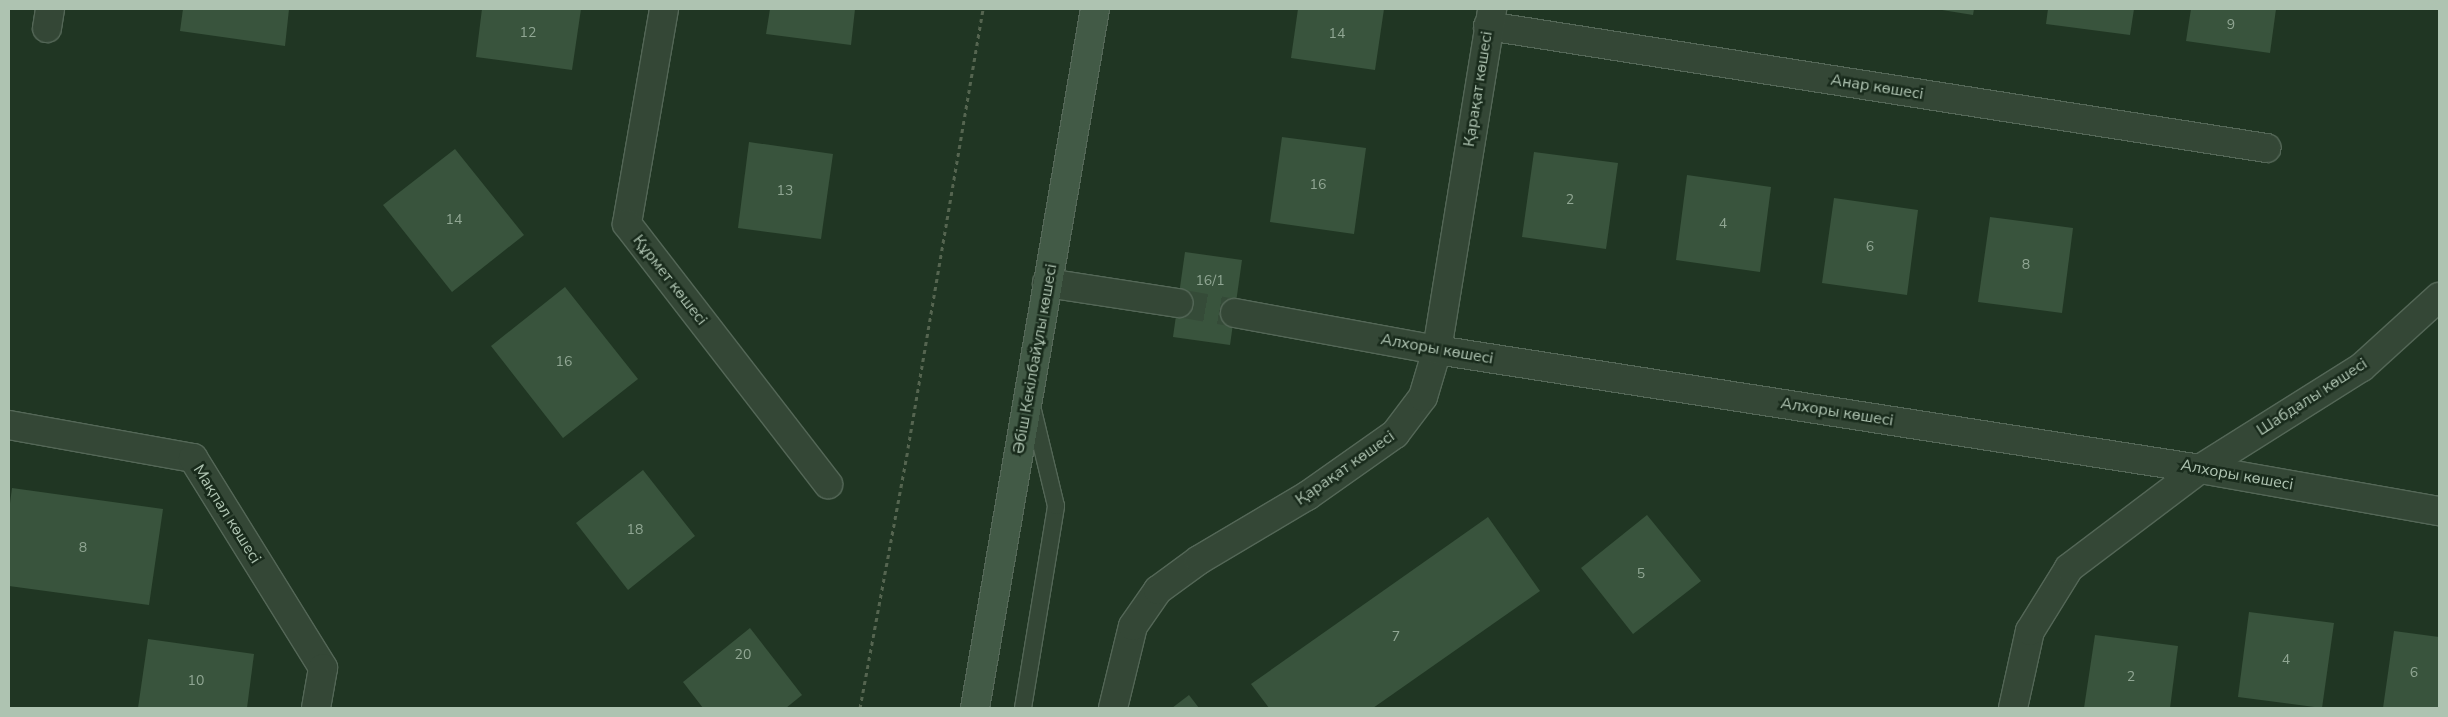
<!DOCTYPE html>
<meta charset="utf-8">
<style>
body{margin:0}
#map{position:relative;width:2448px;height:717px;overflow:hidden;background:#203623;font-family:"Nunito Sans",sans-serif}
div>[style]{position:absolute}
.building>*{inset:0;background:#39543d}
.street-tunnel>*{height:28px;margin-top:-14px;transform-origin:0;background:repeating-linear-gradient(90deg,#354b38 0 28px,transparent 0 42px)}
.path>*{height:3px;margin-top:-1.5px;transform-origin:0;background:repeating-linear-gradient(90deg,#556550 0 4px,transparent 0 8px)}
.roads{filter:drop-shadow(1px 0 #546757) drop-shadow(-1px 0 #546757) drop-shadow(0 1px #546757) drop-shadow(0 -1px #546757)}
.lane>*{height:16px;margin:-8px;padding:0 8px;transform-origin:8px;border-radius:8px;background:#344736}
.street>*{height:28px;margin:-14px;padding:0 14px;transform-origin:14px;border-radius:14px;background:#344736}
.secondary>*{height:28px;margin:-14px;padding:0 14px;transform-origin:14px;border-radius:14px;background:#425a46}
span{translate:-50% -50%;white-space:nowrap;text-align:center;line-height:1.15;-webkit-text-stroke:5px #192b1c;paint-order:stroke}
.number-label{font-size:14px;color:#91a794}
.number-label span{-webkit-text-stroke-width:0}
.street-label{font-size:16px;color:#aec3b1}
.frame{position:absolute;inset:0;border:10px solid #aec3b1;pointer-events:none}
</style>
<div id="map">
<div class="building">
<div style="clip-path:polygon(183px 9px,289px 9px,285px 46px,180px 31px)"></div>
<div style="clip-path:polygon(482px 9px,581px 9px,572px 70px,476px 57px)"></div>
<div style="clip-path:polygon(770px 9px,855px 9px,851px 45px,766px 34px)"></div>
<div style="clip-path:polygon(1298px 9px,1384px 9px,1375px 70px,1291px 58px)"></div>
<div style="clip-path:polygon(1936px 9px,1974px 9px,1973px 15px)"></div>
<div style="clip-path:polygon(2048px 9px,2134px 9px,2130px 35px,2046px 24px)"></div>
<div style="clip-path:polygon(2191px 9px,2276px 9px,2270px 53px,2186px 41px)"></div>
<div style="clip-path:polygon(1282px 137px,1366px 148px,1354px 234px,1270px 222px)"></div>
<div style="clip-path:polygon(749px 142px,833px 154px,821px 239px,738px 228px)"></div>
<div style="clip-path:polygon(455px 149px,524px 235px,452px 292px,383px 205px)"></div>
<div style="clip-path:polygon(1534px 152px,1618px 163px,1606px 249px,1522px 237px)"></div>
<div style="clip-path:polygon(1687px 175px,1771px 187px,1760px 272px,1676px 260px)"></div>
<div style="clip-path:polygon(1834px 198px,1918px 210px,1907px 295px,1822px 283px)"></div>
<div style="clip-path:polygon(1990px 217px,2073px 228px,2062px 313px,1978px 302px)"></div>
<div style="clip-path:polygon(1185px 252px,1242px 260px,1230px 345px,1173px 337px)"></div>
<div style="clip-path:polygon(565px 287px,638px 379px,563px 438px,491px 346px)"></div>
<div style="clip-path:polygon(643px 470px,695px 536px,628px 590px,576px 523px)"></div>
<div style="clip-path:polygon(12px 488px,163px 509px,149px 605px,9px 586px,9px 511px)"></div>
<div style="clip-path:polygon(1647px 515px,1701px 581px,1633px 634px,1581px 568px)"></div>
<div style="clip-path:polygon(1488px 517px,1540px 591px,1373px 708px,1269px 708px,1251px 684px)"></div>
<div style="clip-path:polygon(2249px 612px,2334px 623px,2322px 708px,2238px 697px)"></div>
<div style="clip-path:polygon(750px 628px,802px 695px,786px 708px,703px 708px,683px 682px)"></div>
<div style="clip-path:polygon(2394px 631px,2439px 637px,2439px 708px,2383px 708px)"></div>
<div style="clip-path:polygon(2095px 635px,2178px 646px,2170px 708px,2084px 708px)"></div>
<div style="clip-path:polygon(148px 639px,254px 654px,247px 708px,138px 708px)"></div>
<div style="clip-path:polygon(1189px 695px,1199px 708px,1172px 708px)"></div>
</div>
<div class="street-tunnel">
<div style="left:1178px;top:303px;width:58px;rotate:10deg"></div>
</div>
<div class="path">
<div style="left:860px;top:708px;width:264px;rotate:-79.5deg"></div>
<div style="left:908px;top:448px;width:445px;rotate:-80.3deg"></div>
</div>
<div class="roads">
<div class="lane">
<div style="left:1023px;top:708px;width:205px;rotate:-80.7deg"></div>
<div style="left:1056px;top:506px;width:103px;rotate:-103.5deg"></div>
</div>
<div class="street">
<div style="left:664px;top:9px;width:218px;rotate:99.8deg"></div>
<div style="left:627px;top:224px;width:329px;rotate:52.3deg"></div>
<div style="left:1488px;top:26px;width:788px;rotate:8.91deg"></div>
<div style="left:47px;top:28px;width:19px;rotate:-81deg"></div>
<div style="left:1047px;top:283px;width:133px;rotate:8.7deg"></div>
<div style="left:1235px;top:313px;width:205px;rotate:10.4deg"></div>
<div style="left:1437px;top:350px;width:772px;rotate:8.86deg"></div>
<div style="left:2200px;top:469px;width:243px;rotate:10deg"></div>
<div style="left:9px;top:425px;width:187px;rotate:10.2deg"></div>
<div style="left:193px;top:458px;width:247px;rotate:58.2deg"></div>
<div style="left:323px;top:668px;width:41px;rotate:99.9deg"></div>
<div style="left:1113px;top:708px;width:84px;rotate:-76.3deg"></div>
<div style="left:1133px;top:626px;width:44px;rotate:-55.2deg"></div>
<div style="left:1158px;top:590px;width:51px;rotate:-36.2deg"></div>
<div style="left:1199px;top:560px;width:126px;rotate:-30.7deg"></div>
<div style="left:1307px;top:496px;width:108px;rotate:-35.2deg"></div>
<div style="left:1395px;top:434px;width:46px;rotate:-52.9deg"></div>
<div style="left:1423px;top:397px;width:49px;rotate:-73.4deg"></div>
<div style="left:1437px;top:350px;width:345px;rotate:-80.8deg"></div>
<div style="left:2013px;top:708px;width:79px;rotate:-77.6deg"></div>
<div style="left:2030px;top:631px;width:74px;rotate:-58.2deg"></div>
<div style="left:2069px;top:568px;width:164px;rotate:-37.1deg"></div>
<div style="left:2200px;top:469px;width:191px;rotate:-32.2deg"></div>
<div style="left:2362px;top:367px;width:104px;rotate:-42.3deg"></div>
</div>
<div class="secondary">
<div style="left:975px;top:708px;width:709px;rotate:-80.26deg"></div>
</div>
</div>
<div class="number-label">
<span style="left:2231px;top:25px">9</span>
<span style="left:528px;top:33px">12</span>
<span style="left:1337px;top:34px">14</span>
<span style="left:1318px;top:185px">16</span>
<span style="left:785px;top:191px">13</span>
<span style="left:1570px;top:200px">2</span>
<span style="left:454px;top:220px">14</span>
<span style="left:1723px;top:224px">4</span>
<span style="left:1870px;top:247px">6</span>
<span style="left:2026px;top:265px">8</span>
<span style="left:1210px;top:281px">16/1</span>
<span style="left:564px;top:362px">16</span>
<span style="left:635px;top:530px">18</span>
<span style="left:83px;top:548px">8</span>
<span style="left:1641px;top:574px">5</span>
<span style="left:1396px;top:637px">7</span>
<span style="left:743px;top:655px">20</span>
<span style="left:2286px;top:660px">4</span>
<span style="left:2414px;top:673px">6</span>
<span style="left:2131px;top:677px">2</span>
<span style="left:196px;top:681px">10</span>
</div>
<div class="street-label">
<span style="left:1877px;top:87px;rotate:9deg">Анар көшесі</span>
<span style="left:1478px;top:89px;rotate:-81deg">Қарақат көшесі</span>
<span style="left:670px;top:280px;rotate:52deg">Құрмет көшесі</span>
<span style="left:1437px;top:349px;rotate:10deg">Алхоры көшесі</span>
<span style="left:1035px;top:359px;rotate:-80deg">Әбіш Кекілбайұлы көшесі</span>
<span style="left:2312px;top:397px;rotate:-33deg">Шабдалы көшесі</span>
<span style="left:1837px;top:412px;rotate:9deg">Алхоры көшесі</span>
<span style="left:1345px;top:468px;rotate:-35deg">Қарақат көшесі</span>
<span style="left:2237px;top:475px;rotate:10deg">Алхоры көшесі</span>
<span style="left:227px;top:514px;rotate:58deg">Мақпал көшесі</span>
</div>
<div class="frame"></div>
</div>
